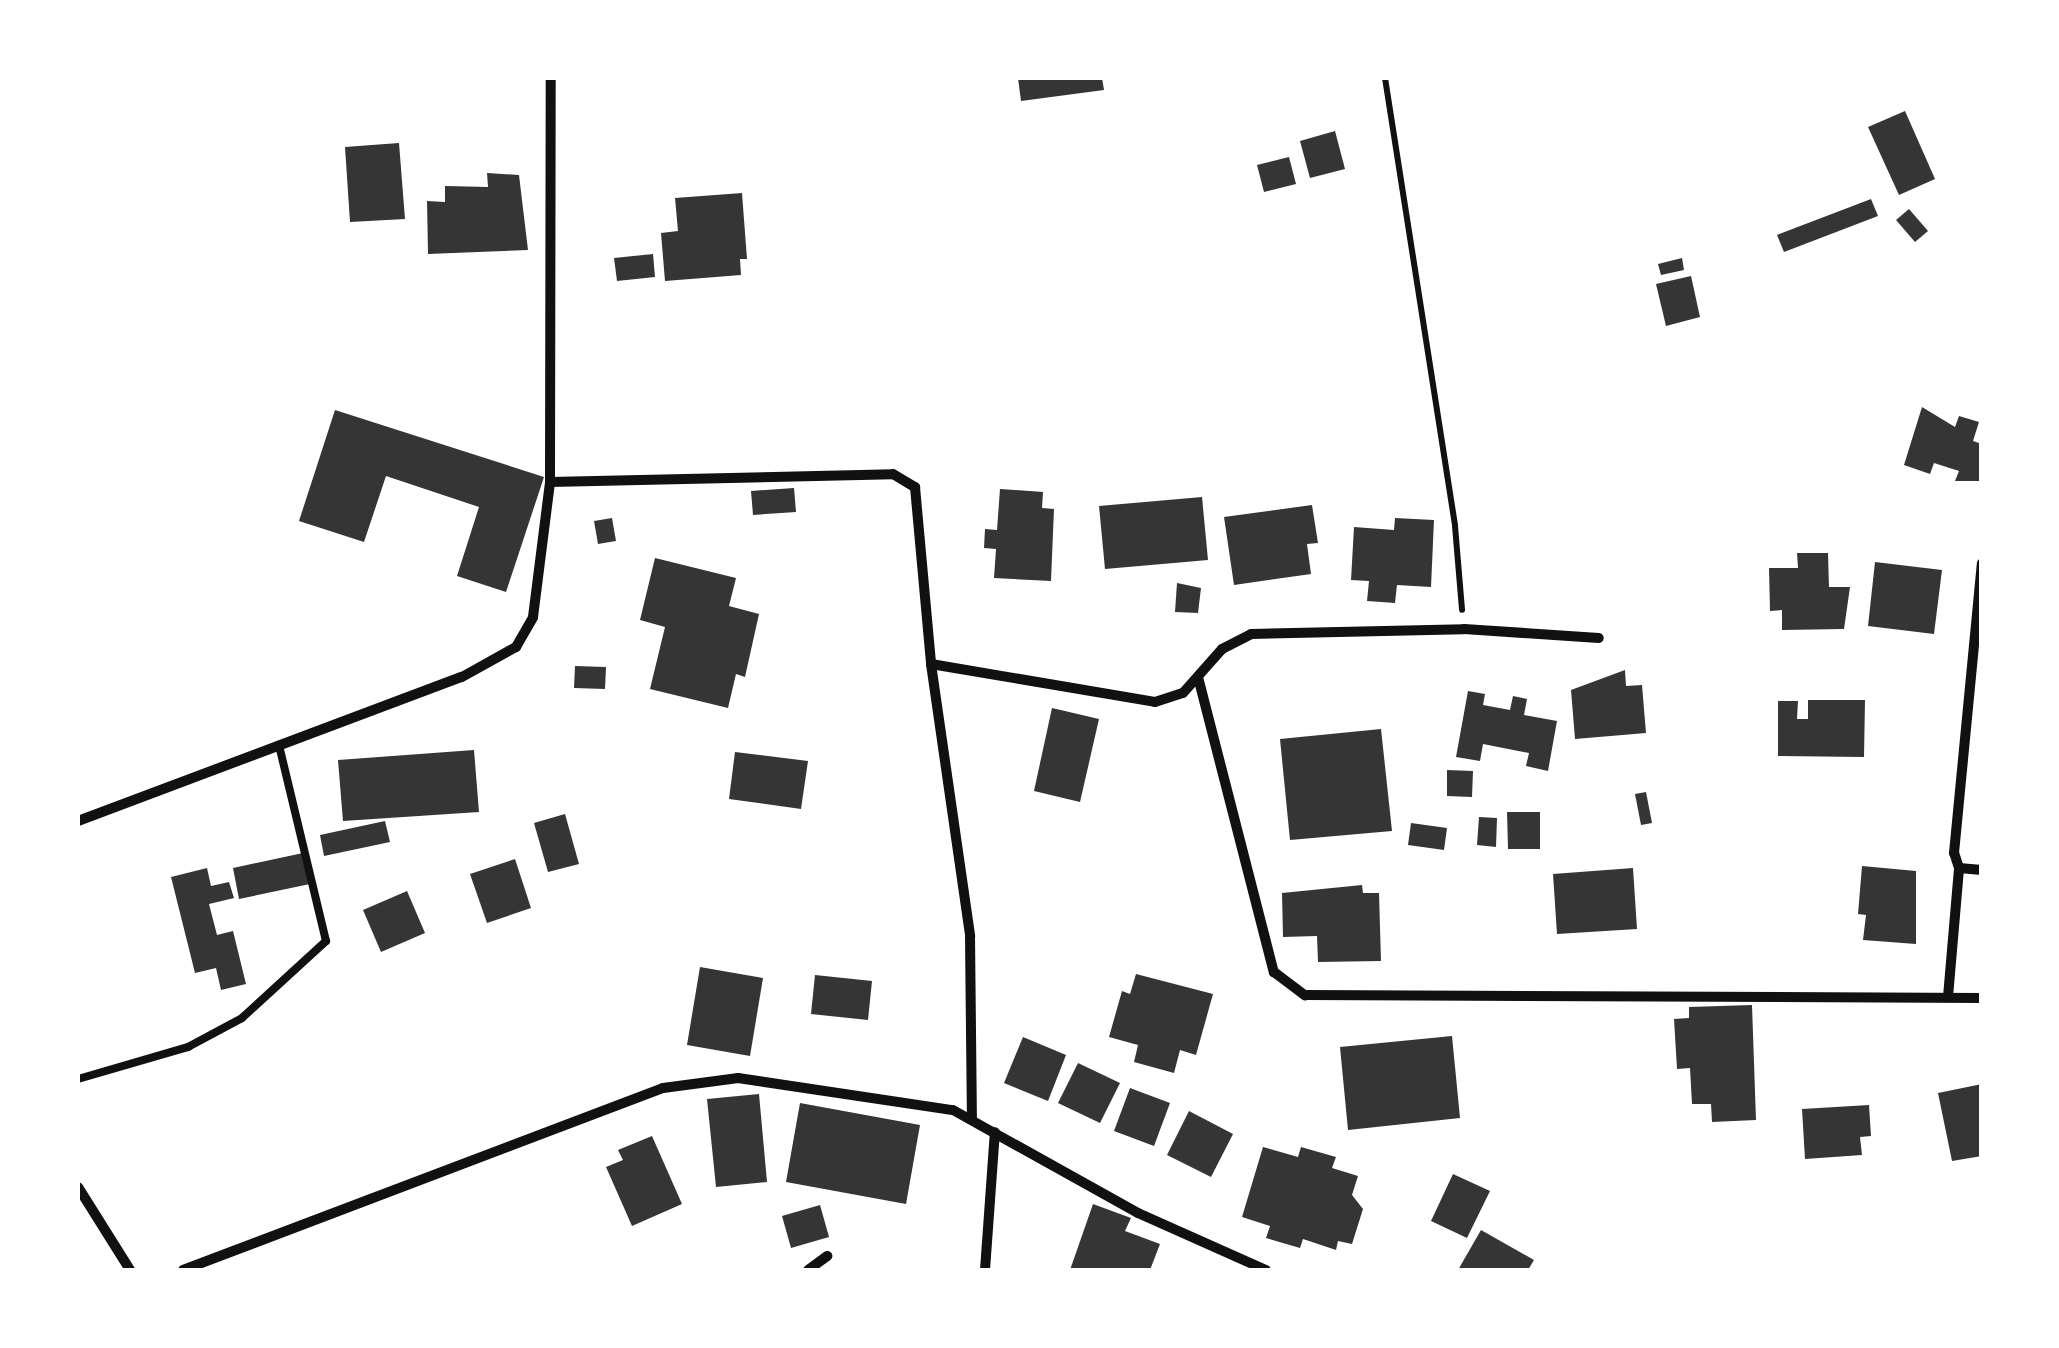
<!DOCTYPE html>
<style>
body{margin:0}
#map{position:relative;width:2059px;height:1348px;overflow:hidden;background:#fff;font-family:"Varela Round",sans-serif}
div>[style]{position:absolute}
.building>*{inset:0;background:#353535}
.path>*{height:6px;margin:-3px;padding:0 3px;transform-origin:3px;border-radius:3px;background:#111}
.service>*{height:8px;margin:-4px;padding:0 4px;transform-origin:4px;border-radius:4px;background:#111}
.minor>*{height:10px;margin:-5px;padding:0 5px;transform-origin:5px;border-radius:5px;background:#111}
span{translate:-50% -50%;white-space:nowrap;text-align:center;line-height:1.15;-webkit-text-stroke:10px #fff;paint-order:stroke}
.frame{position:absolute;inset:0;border:80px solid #fff;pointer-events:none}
</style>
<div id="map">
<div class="building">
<div style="clip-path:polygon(1018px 78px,1102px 78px,1104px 90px,1021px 101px)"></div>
<div style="clip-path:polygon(1905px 111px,1935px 179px,1899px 195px,1868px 127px)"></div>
<div style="clip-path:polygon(1335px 131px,1345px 169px,1310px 178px,1300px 141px)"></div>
<div style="clip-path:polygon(399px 143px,405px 219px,350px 222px,345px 147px)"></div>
<div style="clip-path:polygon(1289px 157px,1296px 184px,1264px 192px,1257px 165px)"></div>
<div style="clip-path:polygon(487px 173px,519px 175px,528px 250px,428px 254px,427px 201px,445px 202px,445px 186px,488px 187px)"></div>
<div style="clip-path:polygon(742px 193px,747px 259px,740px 259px,741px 275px,665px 281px,661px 233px,678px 231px,675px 198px)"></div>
<div style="clip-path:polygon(1871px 199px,1878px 216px,1784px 252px,1777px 235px)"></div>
<div style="clip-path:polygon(1909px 209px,1928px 231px,1915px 242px,1896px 220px)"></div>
<div style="clip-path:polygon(653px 254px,655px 277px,617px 281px,614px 258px)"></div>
<div style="clip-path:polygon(1682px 258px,1684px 270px,1661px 275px,1658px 264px)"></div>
<div style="clip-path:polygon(1691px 276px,1700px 317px,1666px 326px,1656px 284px)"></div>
<div style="clip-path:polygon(1922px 407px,1955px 427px,1959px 416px,1979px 422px,1973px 441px,1982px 444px,1979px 481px,1955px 481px,1959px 471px,1934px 463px,1930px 474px,1904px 465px)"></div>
<div style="clip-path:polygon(335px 410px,544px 477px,506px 592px,457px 576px,479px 507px,386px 476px,364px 542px,299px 521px)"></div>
<div style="clip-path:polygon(794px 488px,796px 512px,753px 515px,751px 491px)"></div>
<div style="clip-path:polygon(1000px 489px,1043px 492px,1042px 508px,1054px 509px,1051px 581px,994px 578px,996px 549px,984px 548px,985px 529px,997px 530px)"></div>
<div style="clip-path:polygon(1202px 497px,1208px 560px,1105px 569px,1099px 506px)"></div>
<div style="clip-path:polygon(1312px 505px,1318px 543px,1307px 544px,1311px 574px,1234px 585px,1224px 517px)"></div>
<div style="clip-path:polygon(612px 518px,616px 541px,598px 544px,594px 521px)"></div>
<div style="clip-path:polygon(1395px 518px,1434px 520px,1431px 587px,1397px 585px,1395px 603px,1367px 601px,1369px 581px,1351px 580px,1354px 527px,1394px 530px)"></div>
<div style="clip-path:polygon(1797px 553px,1828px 553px,1829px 587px,1850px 587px,1844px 629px,1782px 630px,1782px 610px,1770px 611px,1769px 568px,1798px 568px)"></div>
<div style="clip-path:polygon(655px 558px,736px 578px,729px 606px,759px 614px,745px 677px,736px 674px,728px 708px,650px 689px,665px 627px,640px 620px)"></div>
<div style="clip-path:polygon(1875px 562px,1942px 570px,1934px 634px,1868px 626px)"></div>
<div style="clip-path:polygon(1177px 583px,1201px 588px,1198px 613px,1175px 612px)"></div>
<div style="clip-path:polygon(575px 666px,606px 667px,605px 689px,574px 688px)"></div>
<div style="clip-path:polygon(1625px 670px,1626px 686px,1642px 685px,1646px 733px,1575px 739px,1571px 690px)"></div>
<div style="clip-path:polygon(1468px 691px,1485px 694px,1483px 705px,1510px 710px,1513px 696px,1527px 699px,1524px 715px,1557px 721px,1548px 771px,1526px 766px,1529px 753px,1483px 744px,1480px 761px,1456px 757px)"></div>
<div style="clip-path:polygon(1808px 700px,1865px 700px,1864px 757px,1778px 756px,1778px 701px,1798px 701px,1797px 719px,1808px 719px)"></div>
<div style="clip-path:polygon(1052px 708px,1099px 719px,1080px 802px,1034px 791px)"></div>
<div style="clip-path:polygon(1381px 729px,1392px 831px,1290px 840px,1280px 739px)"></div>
<div style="clip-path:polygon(474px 750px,479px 812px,343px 821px,338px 760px)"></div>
<div style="clip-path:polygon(735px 752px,808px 761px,801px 809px,729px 799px)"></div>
<div style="clip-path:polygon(1447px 770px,1473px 771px,1472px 797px,1447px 796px)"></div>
<div style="clip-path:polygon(1646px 792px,1652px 823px,1641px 825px,1635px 794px)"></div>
<div style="clip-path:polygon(1507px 812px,1540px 812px,1540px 849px,1508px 849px)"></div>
<div style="clip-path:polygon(565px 814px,579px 864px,548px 872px,534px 823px)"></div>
<div style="clip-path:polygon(1479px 817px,1497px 818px,1496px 847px,1477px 845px)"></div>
<div style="clip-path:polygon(385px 821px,390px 842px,324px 856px,320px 835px)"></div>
<div style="clip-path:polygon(1411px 823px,1447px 828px,1444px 850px,1408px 845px)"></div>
<div style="clip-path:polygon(303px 853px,310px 884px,239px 899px,233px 868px)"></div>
<div style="clip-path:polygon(515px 859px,531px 908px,487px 923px,470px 874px)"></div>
<div style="clip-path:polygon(1862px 866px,1916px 871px,1916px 944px,1863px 940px,1866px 915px,1858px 914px)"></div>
<div style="clip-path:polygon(207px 868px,211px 886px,229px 882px,234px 898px,209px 904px,217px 935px,233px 931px,246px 984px,221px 990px,216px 968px,195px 973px,171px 877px)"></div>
<div style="clip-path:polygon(1633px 868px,1637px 929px,1557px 934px,1553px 874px)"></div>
<div style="clip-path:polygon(1362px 885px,1363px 893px,1379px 893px,1381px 961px,1318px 962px,1317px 936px,1283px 937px,1282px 893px)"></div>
<div style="clip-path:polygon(407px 891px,425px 933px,381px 952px,363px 910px)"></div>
<div style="clip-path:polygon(700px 967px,763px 978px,750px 1056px,687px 1045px)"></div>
<div style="clip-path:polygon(1136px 974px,1213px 994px,1196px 1055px,1180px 1050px,1174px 1073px,1134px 1062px,1138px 1045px,1109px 1037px,1122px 991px,1130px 994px)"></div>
<div style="clip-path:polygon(815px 975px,872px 981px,868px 1020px,811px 1014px)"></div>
<div style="clip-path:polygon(1752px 1005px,1756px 1120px,1712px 1122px,1711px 1104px,1692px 1104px,1690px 1068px,1677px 1069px,1674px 1019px,1689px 1018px,1689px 1007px)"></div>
<div style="clip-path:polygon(1452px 1036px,1460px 1118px,1348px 1130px,1340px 1047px)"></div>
<div style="clip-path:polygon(1023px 1037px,1066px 1055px,1048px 1101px,1004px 1083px)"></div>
<div style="clip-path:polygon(1078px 1063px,1120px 1083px,1100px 1123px,1058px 1103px)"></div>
<div style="clip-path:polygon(1982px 1084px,1982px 1156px,1952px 1161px,1938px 1093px)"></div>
<div style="clip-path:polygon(1130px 1088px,1170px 1103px,1154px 1146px,1114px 1131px)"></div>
<div style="clip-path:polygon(759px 1094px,767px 1182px,716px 1187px,707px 1099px)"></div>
<div style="clip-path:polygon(800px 1103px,920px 1125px,906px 1204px,786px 1182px)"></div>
<div style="clip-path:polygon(1869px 1105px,1871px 1136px,1860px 1137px,1862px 1155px,1805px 1159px,1802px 1109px)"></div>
<div style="clip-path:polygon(1189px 1111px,1233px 1134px,1211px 1177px,1167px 1155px)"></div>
<div style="clip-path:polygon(652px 1136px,682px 1204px,632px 1226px,606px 1167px,623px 1160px,618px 1150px)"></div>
<div style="clip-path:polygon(1263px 1147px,1298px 1157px,1301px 1147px,1336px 1157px,1332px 1168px,1358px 1176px,1352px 1195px,1363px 1209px,1352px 1244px,1338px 1241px,1336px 1250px,1303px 1239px,1300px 1248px,1266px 1238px,1270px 1226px,1242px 1217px)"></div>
<div style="clip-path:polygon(1453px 1174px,1490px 1191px,1467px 1238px,1431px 1221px)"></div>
<div style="clip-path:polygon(1093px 1204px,1131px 1218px,1125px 1231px,1160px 1244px,1150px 1270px,1070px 1270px)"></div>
<div style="clip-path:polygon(820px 1205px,829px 1237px,791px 1248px,782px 1216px)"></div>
<div style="clip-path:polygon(1481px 1230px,1534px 1260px,1528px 1270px,1458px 1270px)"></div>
</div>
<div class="path">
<div style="left:1385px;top:78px;width:453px;rotate:81.1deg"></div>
<div style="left:1455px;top:526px;width:84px;rotate:85.2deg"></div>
</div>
<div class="service">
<div style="left:78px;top:1079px;width:115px;rotate:-16.2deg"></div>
<div style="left:188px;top:1047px;width:61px;rotate:-28.2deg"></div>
<div style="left:242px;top:1018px;width:114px;rotate:-42.5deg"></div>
<div style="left:326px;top:941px;width:202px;rotate:-103.5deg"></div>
</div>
<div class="minor">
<div style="left:550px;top:482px;width:343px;rotate:-1.3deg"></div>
<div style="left:893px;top:474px;width:26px;rotate:31deg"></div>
<div style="left:915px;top:487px;width:178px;rotate:84.8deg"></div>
<div style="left:931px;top:664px;width:275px;rotate:81.8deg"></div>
<div style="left:970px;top:936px;width:183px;rotate:89.4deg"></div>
<div style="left:931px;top:664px;width:227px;rotate:9.6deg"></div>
<div style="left:1155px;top:702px;width:29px;rotate:-18deg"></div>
<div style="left:1183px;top:693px;width:59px;rotate:-48.4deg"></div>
<div style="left:1222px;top:649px;width:33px;rotate:-27deg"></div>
<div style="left:1251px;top:634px;width:213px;rotate:-1.3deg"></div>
<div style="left:1464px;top:629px;width:135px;rotate:3.8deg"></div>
<div style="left:1198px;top:677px;width:305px;rotate:75.6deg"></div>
<div style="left:1274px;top:972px;width:39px;rotate:37deg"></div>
<div style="left:1305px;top:995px;width:677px;rotate:0.25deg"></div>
<div style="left:78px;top:821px;width:410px;rotate:-20.6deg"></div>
<div style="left:462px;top:677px;width:62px;rotate:-29.1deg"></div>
<div style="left:516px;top:647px;width:34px;rotate:-60deg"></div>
<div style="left:533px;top:617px;width:136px;rotate:-82.8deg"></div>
<div style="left:550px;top:482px;width:404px;rotate:-89.9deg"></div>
<div style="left:1959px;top:868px;width:23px;rotate:5deg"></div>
<div style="left:1948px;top:997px;width:129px;rotate:-85.1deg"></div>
<div style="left:1959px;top:868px;width:16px;rotate:-108deg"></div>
<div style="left:1954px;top:853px;width:291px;rotate:-84.5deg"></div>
<div style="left:78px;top:1187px;width:98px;rotate:57.9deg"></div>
<div style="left:183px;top:1270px;width:513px;rotate:-20.77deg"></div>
<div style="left:663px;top:1088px;width:76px;rotate:-7.6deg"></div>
<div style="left:738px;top:1078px;width:217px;rotate:8.5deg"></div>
<div style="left:953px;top:1110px;width:212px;rotate:29.1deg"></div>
<div style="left:1138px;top:1213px;width:140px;rotate:24deg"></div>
<div style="left:808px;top:1270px;width:24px;rotate:-36deg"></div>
<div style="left:985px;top:1270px;width:138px;rotate:-85.9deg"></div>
</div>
<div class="frame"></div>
</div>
